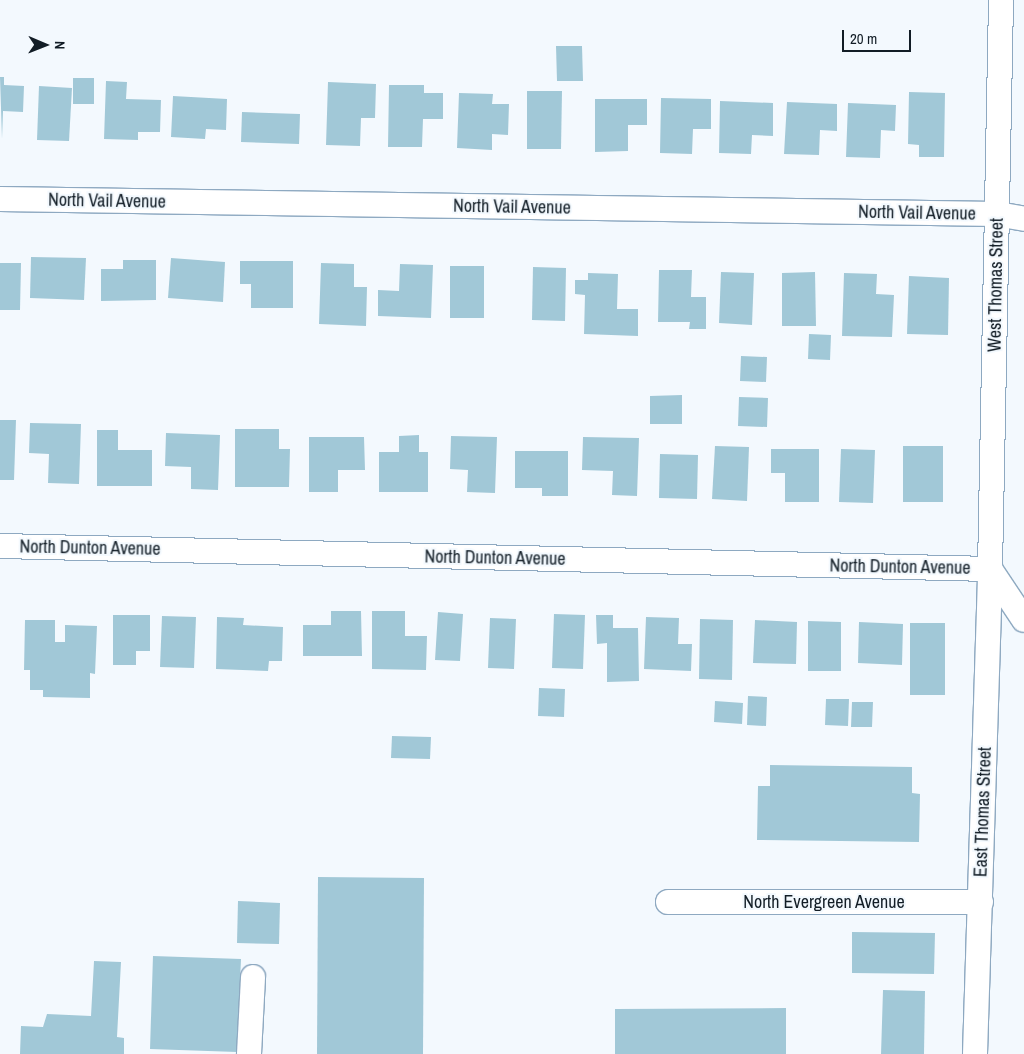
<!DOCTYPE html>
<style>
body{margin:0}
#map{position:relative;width:1024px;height:1054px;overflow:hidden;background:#f3f9fe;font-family:"Archivo Narrow",sans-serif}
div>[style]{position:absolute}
.building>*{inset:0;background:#a1c8d7}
.roads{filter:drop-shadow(1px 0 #8ea9c1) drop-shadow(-1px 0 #8ea9c1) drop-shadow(0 1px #8ea9c1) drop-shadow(0 -1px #8ea9c1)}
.minor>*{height:24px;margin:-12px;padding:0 12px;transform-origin:12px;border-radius:12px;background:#fff}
span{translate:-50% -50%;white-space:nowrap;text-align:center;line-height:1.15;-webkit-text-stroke:4px #f3f9fe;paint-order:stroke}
.street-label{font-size:18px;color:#121d26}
.north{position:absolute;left:20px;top:20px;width:50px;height:50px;-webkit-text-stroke:4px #f3f9fe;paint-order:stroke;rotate:91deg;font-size:14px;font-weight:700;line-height:20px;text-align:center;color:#121d26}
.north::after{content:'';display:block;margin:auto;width:18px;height:22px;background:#121d26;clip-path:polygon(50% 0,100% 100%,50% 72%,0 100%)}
.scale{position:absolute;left:842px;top:30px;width:69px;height:22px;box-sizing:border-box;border:2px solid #121d26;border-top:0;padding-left:6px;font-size:15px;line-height:18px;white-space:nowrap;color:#121d26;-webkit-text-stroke:4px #f3f9fe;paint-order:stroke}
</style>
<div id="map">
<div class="building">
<div style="clip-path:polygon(556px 46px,582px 46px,583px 81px,557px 81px)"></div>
<div style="clip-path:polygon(0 77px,4px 77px,4px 85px,24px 86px,23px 112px,3px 111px,2px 139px)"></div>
<div style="clip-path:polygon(73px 78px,94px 78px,94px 104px,73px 104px)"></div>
<div style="clip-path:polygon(106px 81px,127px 82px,126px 99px,161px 100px,160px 132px,138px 132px,138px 140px,104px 139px)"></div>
<div style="clip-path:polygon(328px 82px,376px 84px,375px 118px,361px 118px,360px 146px,326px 145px)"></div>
<div style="clip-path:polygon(389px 85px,424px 85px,424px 93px,443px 93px,443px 119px,423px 119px,422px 147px,388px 147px)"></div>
<div style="clip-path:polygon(39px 86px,72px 88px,69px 141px,37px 140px)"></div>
<div style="clip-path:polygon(527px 91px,562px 91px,561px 149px,527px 149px)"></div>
<div style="clip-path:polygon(909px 92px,945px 93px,944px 157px,919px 157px,919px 145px,908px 144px)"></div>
<div style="clip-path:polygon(459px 93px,493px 94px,492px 104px,509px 104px,508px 135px,492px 134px,492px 150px,457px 148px)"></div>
<div style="clip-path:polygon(173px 96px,227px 99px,226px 130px,206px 129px,205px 139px,171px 137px)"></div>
<div style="clip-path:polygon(661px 98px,711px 99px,711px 129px,693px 129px,692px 154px,660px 153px)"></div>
<div style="clip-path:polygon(595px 99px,647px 99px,647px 125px,628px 125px,628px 151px,595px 152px)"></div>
<div style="clip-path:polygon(720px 101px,773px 103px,773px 136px,752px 135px,751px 154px,719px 153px)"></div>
<div style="clip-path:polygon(787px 102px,837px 104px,837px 131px,820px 130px,819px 155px,784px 154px)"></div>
<div style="clip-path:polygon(848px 103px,896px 105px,895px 131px,881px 130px,880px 158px,846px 157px)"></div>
<div style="clip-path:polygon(242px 112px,300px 114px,299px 144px,241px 142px)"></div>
<div style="clip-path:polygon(31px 257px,86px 258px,84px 300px,30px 298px)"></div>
<div style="clip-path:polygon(171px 258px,225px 262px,223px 302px,168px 298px)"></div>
<div style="clip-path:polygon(123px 260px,156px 260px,156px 300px,101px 301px,101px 269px,123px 269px)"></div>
<div style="clip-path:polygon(240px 261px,293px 261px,293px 308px,251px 308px,251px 284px,240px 284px)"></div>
<div style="clip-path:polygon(0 263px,21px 263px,20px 310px,0 310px)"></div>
<div style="clip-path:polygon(321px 263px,354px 264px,354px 287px,367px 287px,366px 326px,319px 324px)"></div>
<div style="clip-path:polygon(400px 264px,433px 265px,431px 318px,378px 316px,378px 290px,399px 291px)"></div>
<div style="clip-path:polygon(450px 266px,484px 266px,484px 318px,450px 318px)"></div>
<div style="clip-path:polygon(533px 267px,566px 268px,565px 321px,532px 320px)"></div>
<div style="clip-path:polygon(659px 270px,692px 270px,691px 297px,706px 297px,706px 329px,689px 329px,690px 322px,658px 322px)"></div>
<div style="clip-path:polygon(721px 272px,754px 273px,752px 325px,719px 323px)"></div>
<div style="clip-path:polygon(815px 272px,816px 326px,782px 326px,782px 273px)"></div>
<div style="clip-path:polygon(588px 273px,618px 274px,617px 309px,638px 309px,638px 336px,584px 334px,585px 295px,575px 294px,575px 280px,588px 280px)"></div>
<div style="clip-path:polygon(844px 273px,877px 274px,876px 294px,894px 295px,892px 337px,842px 336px)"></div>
<div style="clip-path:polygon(909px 276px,949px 278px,948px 335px,907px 334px)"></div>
<div style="clip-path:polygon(809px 334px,831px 335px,830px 360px,808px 359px)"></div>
<div style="clip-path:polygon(741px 356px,767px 357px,766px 382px,740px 381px)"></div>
<div style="clip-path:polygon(682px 395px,682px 424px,650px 424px,650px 396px)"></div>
<div style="clip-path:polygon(739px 397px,768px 398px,767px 427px,738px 426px)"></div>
<div style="clip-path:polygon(0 420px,16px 420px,14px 480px,0 480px)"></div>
<div style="clip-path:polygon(30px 423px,81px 424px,79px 484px,48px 483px,49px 454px,29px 453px)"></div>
<div style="clip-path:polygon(235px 429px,279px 429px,279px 449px,290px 449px,289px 487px,235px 487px)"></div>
<div style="clip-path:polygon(97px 430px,118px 430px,118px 450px,152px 450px,152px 486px,97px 486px)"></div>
<div style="clip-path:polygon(166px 433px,220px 435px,218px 490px,191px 489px,191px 467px,165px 466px)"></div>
<div style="clip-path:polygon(419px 435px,419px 452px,428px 452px,428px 492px,379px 492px,379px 452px,399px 452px,399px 436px)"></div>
<div style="clip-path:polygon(451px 436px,497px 437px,495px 493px,467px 492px,468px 470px,450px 469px)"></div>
<div style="clip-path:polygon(309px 437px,364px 437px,365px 470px,338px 470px,338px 492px,309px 492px)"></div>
<div style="clip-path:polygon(583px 437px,639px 438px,637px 496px,612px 495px,613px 471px,582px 470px)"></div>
<div style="clip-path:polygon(715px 446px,749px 447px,747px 501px,712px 499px)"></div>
<div style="clip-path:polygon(903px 446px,943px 446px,943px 502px,903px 502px)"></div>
<div style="clip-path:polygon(771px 449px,819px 449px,819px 502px,785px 502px,785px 473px,771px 473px)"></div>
<div style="clip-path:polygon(841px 449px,875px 450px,873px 503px,839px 502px)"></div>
<div style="clip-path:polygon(515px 451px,568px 451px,568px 496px,542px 496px,542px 488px,515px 488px)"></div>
<div style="clip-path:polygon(660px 454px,698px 455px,697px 499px,659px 498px)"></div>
<div style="clip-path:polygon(331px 611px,361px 611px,362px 656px,303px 656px,303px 625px,331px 625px)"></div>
<div style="clip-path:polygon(372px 611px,405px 611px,405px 636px,427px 636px,426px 670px,372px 669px)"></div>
<div style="clip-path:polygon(438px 612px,463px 614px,460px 661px,435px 660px)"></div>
<div style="clip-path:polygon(554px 614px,585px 615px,583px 669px,552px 668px)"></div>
<div style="clip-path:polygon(113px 615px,150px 615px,150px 651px,136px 651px,136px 665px,113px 665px)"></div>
<div style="clip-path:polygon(596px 615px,613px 615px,613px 628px,638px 628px,639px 681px,607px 682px,607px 643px,597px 644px)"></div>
<div style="clip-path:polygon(162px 616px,196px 617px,194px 668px,160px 667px)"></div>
<div style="clip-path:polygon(217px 617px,244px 618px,243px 625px,283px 627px,282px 661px,269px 661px,268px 671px,216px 669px)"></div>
<div style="clip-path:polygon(646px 617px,679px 618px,678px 644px,692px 644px,691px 671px,644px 669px)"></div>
<div style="clip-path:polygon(490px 618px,516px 619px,514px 669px,488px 668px)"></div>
<div style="clip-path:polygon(700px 619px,733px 620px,732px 680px,699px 679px)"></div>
<div style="clip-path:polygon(25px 620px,55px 620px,55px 642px,65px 642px,65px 625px,97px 626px,95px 674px,90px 673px,90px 698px,43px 697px,43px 690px,30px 690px,30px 670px,24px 670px)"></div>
<div style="clip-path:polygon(755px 620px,797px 622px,796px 664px,753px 663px)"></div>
<div style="clip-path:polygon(808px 621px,841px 622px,841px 671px,808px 671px)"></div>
<div style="clip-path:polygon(859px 622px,903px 624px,902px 665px,858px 663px)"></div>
<div style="clip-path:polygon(910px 623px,945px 623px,945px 695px,910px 695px)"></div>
<div style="clip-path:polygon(539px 688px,565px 689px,564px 717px,538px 716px)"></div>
<div style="clip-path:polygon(748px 696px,767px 697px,766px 726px,747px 725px)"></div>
<div style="clip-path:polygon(826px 699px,849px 699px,848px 726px,825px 725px)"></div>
<div style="clip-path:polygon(715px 701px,743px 703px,742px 724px,714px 722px)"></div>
<div style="clip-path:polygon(852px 702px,873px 702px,872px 727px,851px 727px)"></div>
<div style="clip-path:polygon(392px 736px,431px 737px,430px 759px,391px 758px)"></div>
<div style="clip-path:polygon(770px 765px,912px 767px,912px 793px,920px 794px,919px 842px,757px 840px,758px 786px,770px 786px)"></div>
<div style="clip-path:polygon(318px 877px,424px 878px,423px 1054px,317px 1054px)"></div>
<div style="clip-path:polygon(238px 901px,280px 903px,279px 944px,237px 943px)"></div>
<div style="clip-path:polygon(852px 932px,935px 933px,934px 974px,852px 973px)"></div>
<div style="clip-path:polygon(153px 956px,241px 959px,237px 1052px,150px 1049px)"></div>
<div style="clip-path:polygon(94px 961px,121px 962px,117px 1037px,124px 1038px,124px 1054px,20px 1054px,21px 1026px,43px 1027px,47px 1014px,91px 1016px)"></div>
<div style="clip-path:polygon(883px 990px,925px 991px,924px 1054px,881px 1054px)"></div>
<div style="clip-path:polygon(786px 1008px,786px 1054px,615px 1054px,615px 1009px)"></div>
</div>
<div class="roads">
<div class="minor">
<div style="left:0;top:199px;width:997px;rotate:0.86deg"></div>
<div style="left:997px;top:214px;width:27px;rotate:10deg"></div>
<div style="left:0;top:546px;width:990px;rotate:1.33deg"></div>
<div style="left:990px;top:569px;width:61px;rotate:56.3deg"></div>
<div style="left:668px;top:902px;width:313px"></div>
<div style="left:249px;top:1054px;width:77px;rotate:-87deg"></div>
<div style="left:975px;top:1054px;width:485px;rotate:-88.2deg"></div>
<div style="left:990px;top:569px;width:569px;rotate:-88.89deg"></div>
</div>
</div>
<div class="street-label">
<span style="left:107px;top:201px;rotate:1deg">North Vail Avenue</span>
<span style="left:512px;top:207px;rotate:1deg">North Vail Avenue</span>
<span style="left:917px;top:213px;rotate:1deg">North Vail Avenue</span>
<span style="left:996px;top:285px;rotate:-89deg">West Thomas Street</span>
<span style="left:90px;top:548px;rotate:1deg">North Dunton Avenue</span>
<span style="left:495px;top:558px;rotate:1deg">North Dunton Avenue</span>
<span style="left:900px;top:567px;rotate:1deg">North Dunton Avenue</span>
<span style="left:983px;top:812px;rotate:-88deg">East Thomas Street</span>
<span style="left:824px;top:902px">North Evergreen Avenue</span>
</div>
<div class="north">N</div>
<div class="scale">20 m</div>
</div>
